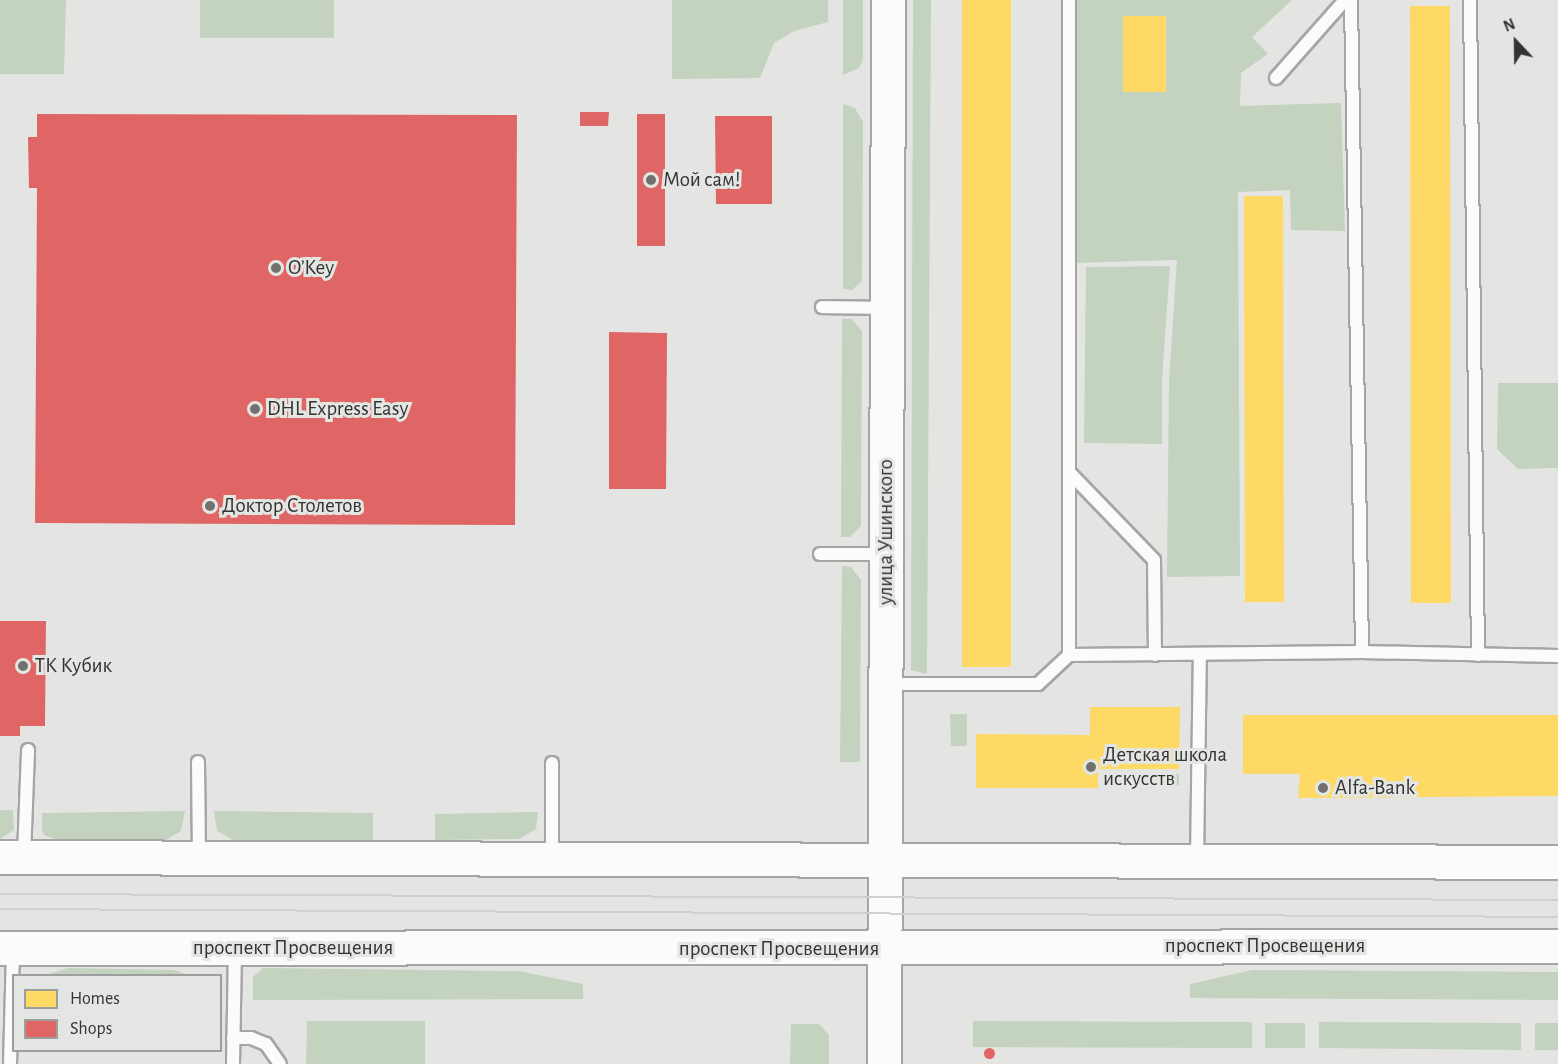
<!DOCTYPE html>
<meta charset="utf-8">
<style>
body{margin:0}
#map{position:relative;width:1558px;height:1064px;overflow:hidden;background:#e4e5e3;font-family:"Alegreya Sans",sans-serif}
div>[style]{position:absolute}
.green>*{inset:0;background:#c3d3bf}
.homes>*{inset:0;background:#ffd966}
.shops>*{inset:0;background:#e06666}
.round{border-radius:50%}
.roads{filter:drop-shadow(2px 0 #a5a6a4) drop-shadow(-2px 0 #a5a6a4) drop-shadow(0 2px #a5a6a4) drop-shadow(0 -2px #a5a6a4)}
.lane>*{height:12px;margin:-6px;padding:0 6px;transform-origin:6px;border-radius:6px;background:#fbfbfb}
.secondary>*{height:33px;margin:-16.5px;padding:0 16.5px;transform-origin:16.5px;border-radius:16.5px;background:#fbfbfb}
.tram>*{height:1.5px;margin:-0.75px;padding:0 0.75px;transform-origin:0.75px;border-radius:0.75px;background:#d0d0cf}
.dots>*{width:16px;height:16px;translate:-50% -50%;box-sizing:border-box;border:3px solid #e3e6e2;border-radius:50%}
span{translate:-50% -50%;white-space:nowrap;text-align:center;line-height:1.15;-webkit-text-stroke:6px #e3e6e2;paint-order:stroke}
.poi-label{font-size:21px;color:#333432}
.left{translate:0 -50%;text-align:left}
.street-label{font-size:21px;color:#333432}
.legend{position:absolute;left:12px;top:974px;width:210px;height:78px;box-sizing:border-box;background:#e3e6e2;border:2px solid #9d9f9c;margin:0;padding:8px 10px;list-style:none;font-size:18px;color:#333432}
.legend li{display:flex;align-items:center;gap:12px;height:30px}
.legend b{width:30px;border:2px solid #9d9f9c}
.north{position:absolute;left:1486px;top:12px;width:60px;height:60px;-webkit-text-stroke:4px #e3e6e2;paint-order:stroke;rotate:338deg;font-size:16px;font-weight:700;line-height:24px;text-align:center;color:#333432}
.north::after{content:'';display:block;margin:auto;width:21px;height:27px;background:#333432;clip-path:polygon(50% 0,100% 100%,50% 72%,0 100%)}
</style>
<div id="map">
<div class="green">
<div style="clip-path:polygon(0 0,66px 0,64px 74px,0 74px)"></div>
<div style="clip-path:polygon(200px 0,334px 0,334px 38px,200px 38px)"></div>
<div style="clip-path:polygon(672px 0,828px 0,828px 22px,794px 31px,774px 43px,760px 78px,672px 79px)"></div>
<div style="clip-path:polygon(843px 0,863px 0,863px 60px,859px 68px,843px 75px)"></div>
<div style="clip-path:polygon(913px 0,931px 0,927px 674px,911px 670px)"></div>
<div style="clip-path:polygon(1074px 0,1292px 0,1252px 37px,1268px 54px,1241px 73px,1240px 106px,1341px 103px,1345px 231px,1291px 230px,1290px 190px,1238px 192px,1240px 576px,1167px 577px,1169px 380px,1177px 260px,1074px 263px)"></div>
<div style="clip-path:polygon(843px 104px,855px 108px,863px 122px,862px 281px,852px 290px,843px 289px)"></div>
<div style="clip-path:polygon(1170px 266px,1162px 380px,1162px 444px,1084px 443px,1086px 267px)"></div>
<div style="clip-path:polygon(842px 319px,852px 319px,862px 331px,861px 526px,850px 537px,841px 537px)"></div>
<div style="clip-path:polygon(1498px 383px,1558px 383px,1558px 468px,1518px 469px,1497px 449px)"></div>
<div style="clip-path:polygon(842px 566px,851px 567px,861px 580px,860px 762px,840px 762px)"></div>
<div style="clip-path:polygon(950px 714px,967px 714px,967px 746px,951px 746px)"></div>
<div style="clip-path:polygon(1119px 774px,1179px 774px,1179px 785px,1119px 786px)"></div>
<div style="clip-path:polygon(0 810px,13px 810px,14px 830px,0 839px)"></div>
<div style="clip-path:polygon(185px 811px,181px 831px,166px 840px,54px 839px,44px 835px,42px 829px,42px 813px)"></div>
<div style="clip-path:polygon(214px 811px,373px 813px,373px 840px,233px 840px,217px 831px)"></div>
<div style="clip-path:polygon(538px 812px,536px 829px,519px 839px,435px 840px,435px 814px)"></div>
<div style="clip-path:polygon(68px 968px,173px 970px,188px 975px,46px 975px)"></div>
<div style="clip-path:polygon(263px 968px,519px 971px,583px 984px,583px 999px,253px 1000px,253px 977px)"></div>
<div style="clip-path:polygon(1252px 970px,1558px 972px,1558px 1000px,1190px 998px,1190px 984px)"></div>
<div style="clip-path:polygon(307px 1021px,425px 1021px,425px 1064px,306px 1064px)"></div>
<div style="clip-path:polygon(973px 1021px,1252px 1022px,1252px 1048px,973px 1047px)"></div>
<div style="clip-path:polygon(1319px 1022px,1521px 1023px,1521px 1050px,1319px 1048px)"></div>
<div style="clip-path:polygon(1265px 1023px,1305px 1023px,1305px 1048px,1265px 1048px)"></div>
<div style="clip-path:polygon(1535px 1023px,1558px 1023px,1558px 1050px,1535px 1050px)"></div>
<div style="clip-path:polygon(791px 1024px,819px 1024px,829px 1035px,829px 1064px,790px 1064px)"></div>
</div>
<div class="homes">
<div style="clip-path:polygon(962px 0,1011px 0,1011px 667px,962px 667px)"></div>
<div style="clip-path:polygon(1410px 6px,1450px 6px,1451px 603px,1411px 603px)"></div>
<div style="clip-path:polygon(1123px 16px,1166px 16px,1166px 92px,1123px 92px)"></div>
<div style="clip-path:polygon(1244px 196px,1283px 196px,1284px 602px,1245px 602px)"></div>
<div style="clip-path:polygon(1090px 707px,1180px 707px,1179px 769px,1098px 769px,1098px 788px,976px 788px,976px 734px,1090px 735px)"></div>
<div style="clip-path:polygon(1243px 715px,1558px 715px,1558px 796px,1298px 798px,1300px 774px,1243px 774px)"></div>
</div>
<div class="shops">
<div style="clip-path:polygon(580px 112px,609px 112px,608px 126px,580px 126px)"></div>
<div style="clip-path:polygon(37px 114px,517px 115px,515px 525px,35px 523px,37px 188px,29px 188px,28px 137px,37px 137px)"></div>
<div style="clip-path:polygon(637px 114px,665px 114px,665px 246px,637px 246px)"></div>
<div style="clip-path:polygon(715px 116px,772px 116px,772px 204px,716px 204px)"></div>
<div style="clip-path:polygon(609px 332px,667px 333px,666px 489px,609px 489px)"></div>
<div style="clip-path:polygon(0 621px,46px 621px,45px 726px,20px 726px,20px 736px,0 736px)"></div>
<div class="round" style="left:983.5px;top:1047.5px;width:11px;height:11px"></div>
</div>
<div class="roads">
<div class="lane">
<div style="left:1069px;top:0;width:655px;rotate:90deg"></div>
<div style="left:1351px;top:0;width:652px;rotate:89.03deg"></div>
<div style="left:1470px;top:0;width:655px;rotate:89.3deg"></div>
<div style="left:1276px;top:78px;width:104px;rotate:-48.5deg"></div>
<div style="left:822px;top:307px;width:65px;rotate:0.9deg"></div>
<div style="left:1069px;top:472px;width:122px;rotate:46deg"></div>
<div style="left:1154px;top:560px;width:95px;rotate:89.4deg"></div>
<div style="left:820px;top:554px;width:65px"></div>
<div style="left:887px;top:684px;width:151px"></div>
<div style="left:1038px;top:684px;width:42px;rotate:-43.1deg"></div>
<div style="left:1069px;top:655px;width:293px;rotate:-0.6deg"></div>
<div style="left:1362px;top:652px;width:196px;rotate:1.2deg"></div>
<div style="left:198px;top:762px;width:95px;rotate:89.4deg"></div>
<div style="left:24px;top:856px;width:106px;rotate:-87.8deg"></div>
<div style="left:552px;top:857px;width:94px;rotate:-90deg"></div>
<div style="left:1197px;top:860px;width:205px;rotate:-89.2deg"></div>
<div style="left:233px;top:1038px;width:18px"></div>
<div style="left:251px;top:1038px;width:16px;rotate:22deg"></div>
<div style="left:266px;top:1044px;width:24px;rotate:55deg"></div>
<div style="left:10px;top:1064px;width:115px;rotate:-88.5deg"></div>
<div style="left:233px;top:1064px;width:116px;rotate:-89deg"></div>
</div>
<div class="secondary">
<div style="left:0;top:857px;width:1558px;rotate:0.18deg"></div>
<div style="left:0;top:948px;width:1558px;rotate:-0.07deg"></div>
<div style="left:884px;top:1064px;width:1064px;rotate:-89.78deg"></div>
</div>
</div>
<div class="tram">
<div style="left:0;top:894px;width:1558px;rotate:0.22deg"></div>
<div style="left:0;top:909px;width:1558px;rotate:0.29deg"></div>
</div>
<div class="dots">
<div style="left:651px;top:180px;background:#717270"></div>
<div style="left:276px;top:268px;background:#717270"></div>
<div style="left:255px;top:409px;background:#717270"></div>
<div style="left:210px;top:506px;background:#717270"></div>
<div style="left:23px;top:666px;background:#717270"></div>
<div style="left:1091px;top:767px;background:#717270"></div>
<div style="left:1323px;top:788px;background:#717270"></div>
</div>
<div class="poi-label">
<span class="left" style="left:663px;top:180px">Мой сам!</span>
<span class="left" style="left:288px;top:268px">O’Key</span>
<span class="left" style="left:267px;top:409px">DHL Express Easy</span>
<span class="left" style="left:222px;top:506px">Доктор Столетов</span>
<span class="left" style="left:35px;top:666px">ТК Кубик</span>
<span class="left" style="left:1103px;top:767px">Детская школа<br>искусств</span>
<span class="left" style="left:1335px;top:788px">Alfa-Bank</span>
</div>
<div class="street-label">
<span style="left:886px;top:532px;rotate:-90deg">улица Ушинского</span>
<span style="left:1265px;top:946px">проспект Просвещения</span>
<span style="left:293px;top:948px">проспект Просвещения</span>
<span style="left:779px;top:949px">проспект Просвещения</span>
</div>
<ul class="legend">
<li><b style="height:16px;background:#ffd966"></b>Homes</li>
<li><b style="height:16px;background:#e06666"></b>Shops</li>
</ul>
<div class="north">N</div>
</div>
